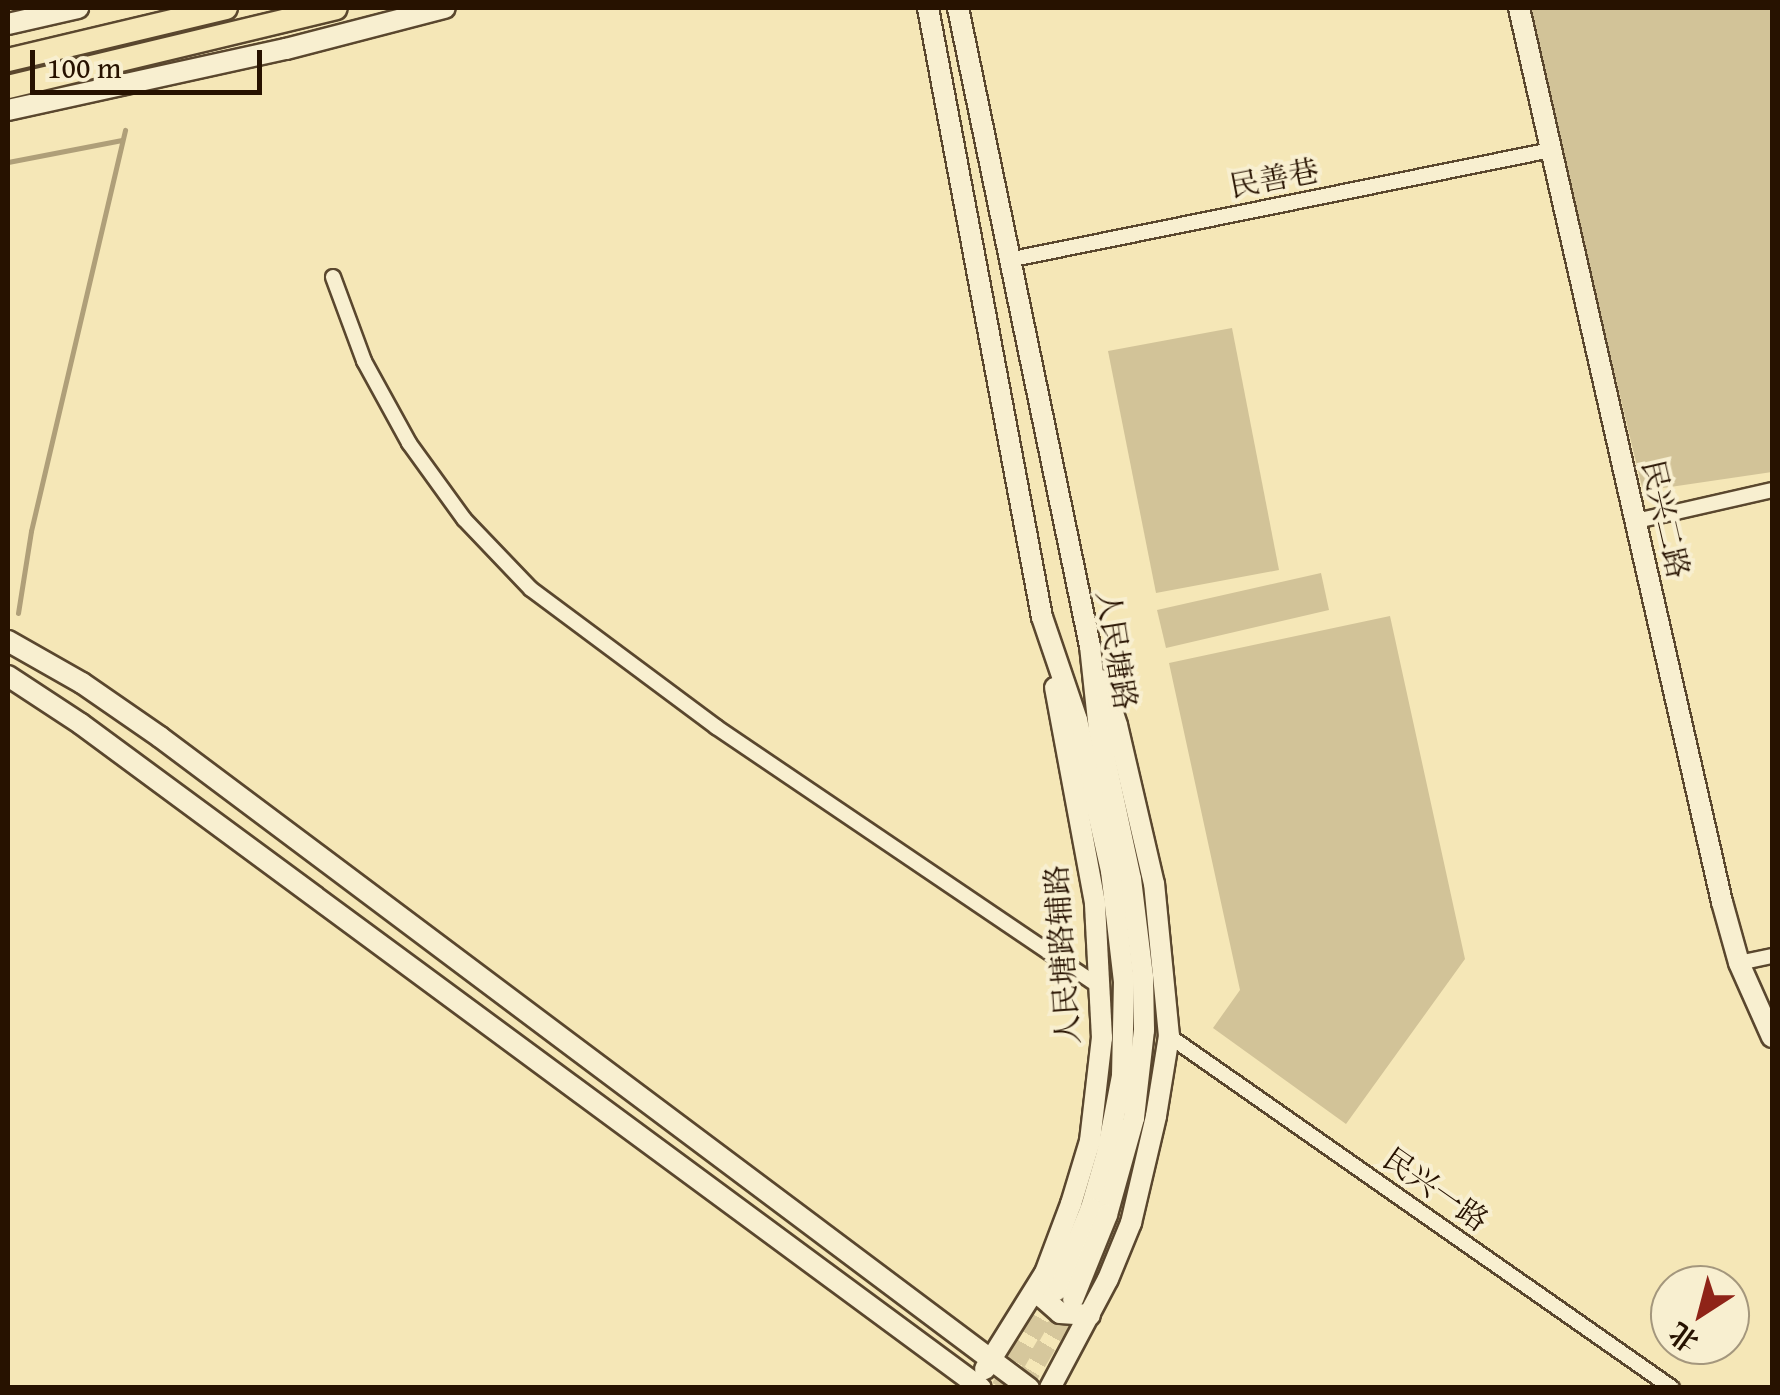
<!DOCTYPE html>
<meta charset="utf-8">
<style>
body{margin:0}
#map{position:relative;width:1780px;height:1395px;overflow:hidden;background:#f5e7b7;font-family:"Gentium Book Plus","Noto Serif SC",serif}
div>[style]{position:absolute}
.green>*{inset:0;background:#d2c398}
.stream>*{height:5px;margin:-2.5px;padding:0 2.5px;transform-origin:2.5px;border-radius:2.5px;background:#af9f79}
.secondary-tunnel>*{height:20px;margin-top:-10px;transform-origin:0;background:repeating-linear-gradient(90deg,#d6c79c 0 20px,transparent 0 30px)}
.roads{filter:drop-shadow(2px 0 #5a472e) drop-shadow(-2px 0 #5a472e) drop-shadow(0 2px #5a472e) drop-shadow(0 -2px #5a472e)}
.street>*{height:14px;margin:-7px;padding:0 7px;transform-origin:7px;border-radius:7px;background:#f8efd0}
.secondary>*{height:20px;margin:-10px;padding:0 10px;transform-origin:10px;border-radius:10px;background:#f8efd0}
.primary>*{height:22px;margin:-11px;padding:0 11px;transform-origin:11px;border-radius:11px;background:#f5e7b7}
span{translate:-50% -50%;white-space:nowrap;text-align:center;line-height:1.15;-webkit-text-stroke:8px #f8efd0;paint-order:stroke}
.street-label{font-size:30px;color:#271200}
.frame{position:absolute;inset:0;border:10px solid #271200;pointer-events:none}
.north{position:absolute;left:1650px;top:1265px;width:100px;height:100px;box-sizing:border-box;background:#f8efd0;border:2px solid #a4977d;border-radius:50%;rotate:216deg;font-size:28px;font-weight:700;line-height:40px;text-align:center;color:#271200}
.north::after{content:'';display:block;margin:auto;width:35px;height:45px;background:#8f2418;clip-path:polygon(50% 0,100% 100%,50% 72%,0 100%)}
.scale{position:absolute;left:30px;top:50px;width:232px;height:45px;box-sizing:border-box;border:5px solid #271200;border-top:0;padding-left:12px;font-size:30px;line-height:35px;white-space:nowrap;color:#271200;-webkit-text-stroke:8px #f8efd0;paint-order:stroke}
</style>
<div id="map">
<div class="green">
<div style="clip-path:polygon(1526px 8px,1772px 8px,1772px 472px,1643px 491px)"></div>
<div style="clip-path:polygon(1232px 328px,1279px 570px,1156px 593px,1108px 351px)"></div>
<div style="clip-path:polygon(1321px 573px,1329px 610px,1166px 648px,1157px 610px)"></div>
<div style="clip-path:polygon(1390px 616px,1465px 959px,1346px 1124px,1213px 1028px,1240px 990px,1169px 663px)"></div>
</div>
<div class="stream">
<div style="left:8px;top:162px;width:116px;rotate:-10.9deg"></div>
<div style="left:18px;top:613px;width:83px;rotate:-81deg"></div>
<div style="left:31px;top:531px;width:412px;rotate:-76.8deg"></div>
</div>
<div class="secondary-tunnel">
<div style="left:1001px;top:1388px;width:111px;rotate:-60.2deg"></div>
<div style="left:1021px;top:1388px;width:99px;rotate:-59.5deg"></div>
</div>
<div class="roads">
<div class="street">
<div style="left:1008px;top:260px;width:554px;rotate:-11.45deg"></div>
<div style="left:333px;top:277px;width:90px;rotate:69.7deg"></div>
<div style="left:364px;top:361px;width:94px;rotate:61.2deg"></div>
<div style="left:409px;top:443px;width:94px;rotate:54.1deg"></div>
<div style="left:464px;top:519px;width:97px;rotate:46.3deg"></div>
<div style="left:531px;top:589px;width:231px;rotate:36.7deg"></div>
<div style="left:716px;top:727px;width:464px;rotate:34.1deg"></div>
<div style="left:1636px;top:521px;width:139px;rotate:-12.8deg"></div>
<div style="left:1739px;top:963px;width:34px;rotate:-12deg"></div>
<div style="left:1169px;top:1036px;width:614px;rotate:34.98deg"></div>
</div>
<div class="secondary">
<div style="left:928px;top:8px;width:620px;rotate:79.4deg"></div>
<div style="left:1042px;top:617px;width:109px;rotate:71.2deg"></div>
<div style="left:1077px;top:720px;width:155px;rotate:77.3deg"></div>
<div style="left:1111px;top:871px;width:111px;rotate:83.3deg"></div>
<div style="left:1124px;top:981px;width:95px;rotate:91.2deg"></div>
<div style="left:1122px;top:1076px;width:78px;rotate:101deg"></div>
<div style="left:1107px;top:1153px;width:57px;rotate:106.2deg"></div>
<div style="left:1091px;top:1208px;width:89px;rotate:112.5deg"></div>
<div style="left:958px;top:8px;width:652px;rotate:78.31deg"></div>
<div style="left:1090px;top:646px;width:84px;rotate:83.9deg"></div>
<div style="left:1099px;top:730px;width:152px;rotate:77.9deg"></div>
<div style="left:1131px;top:879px;width:99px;rotate:83deg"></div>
<div style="left:1143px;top:977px;width:53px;rotate:88.9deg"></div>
<div style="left:1144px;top:1030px;width:89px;rotate:96.5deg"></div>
<div style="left:1134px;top:1118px;width:101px;rotate:105.6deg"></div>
<div style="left:1107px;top:1215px;width:91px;rotate:112deg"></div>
<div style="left:1519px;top:8px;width:917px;rotate:77.21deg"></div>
<div style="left:1722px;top:902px;width:63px;rotate:74.4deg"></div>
<div style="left:1739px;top:963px;width:81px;rotate:66deg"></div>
<div style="left:8px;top:24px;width:72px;rotate:-12.9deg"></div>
<div style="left:8px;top:110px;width:285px;rotate:-12.4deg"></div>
<div style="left:286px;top:49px;width:164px;rotate:-14.5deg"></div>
<div style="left:8px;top:641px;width:85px;rotate:29.6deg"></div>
<div style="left:82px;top:683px;width:95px;rotate:34.7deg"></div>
<div style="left:160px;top:737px;width:1086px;rotate:36.84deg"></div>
<div style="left:8px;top:676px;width:87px;rotate:33.3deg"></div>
<div style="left:81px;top:724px;width:1118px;rotate:36.42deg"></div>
<div style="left:1038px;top:1285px;width:14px;rotate:69deg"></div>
<div style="left:1043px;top:1298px;width:23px;rotate:41deg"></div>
<div style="left:1060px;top:1313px;width:30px;rotate:4deg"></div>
<div style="left:985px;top:1369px;width:113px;rotate:-58deg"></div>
<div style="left:1045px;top:1273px;width:74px;rotate:-69.4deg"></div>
<div style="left:1071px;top:1204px;width:66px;rotate:-73.2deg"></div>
<div style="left:1090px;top:1141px;width:104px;rotate:-83.4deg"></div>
<div style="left:1102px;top:1038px;width:135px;rotate:-93deg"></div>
<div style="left:1095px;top:903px;width:219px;rotate:-100.5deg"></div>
<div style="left:1050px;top:1388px;width:123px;rotate:-62deg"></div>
<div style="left:1108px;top:1279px;width:61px;rotate:-67.7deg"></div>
<div style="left:1131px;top:1223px;width:110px;rotate:-76.8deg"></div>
<div style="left:1156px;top:1116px;width:81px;rotate:-80.8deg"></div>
<div style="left:1169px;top:1036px;width:153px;rotate:-95.6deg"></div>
<div style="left:1154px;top:884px;width:163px;rotate:-103.1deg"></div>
<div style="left:1117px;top:725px;width:47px;rotate:-108.4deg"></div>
</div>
<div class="primary">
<div style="left:8px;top:60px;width:224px;rotate:-13.4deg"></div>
<div style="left:8px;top:87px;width:337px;rotate:-13.5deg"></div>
</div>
</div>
<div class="street-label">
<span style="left:1274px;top:178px;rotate:-11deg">民善巷</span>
<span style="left:1666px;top:519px;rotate:77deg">民兴二路</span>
<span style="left:1117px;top:650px;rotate:81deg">人民塘路</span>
<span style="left:1062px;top:955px;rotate:-94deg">人民塘路辅路</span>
<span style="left:1436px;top:1189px;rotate:35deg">民兴一路</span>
</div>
<div class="frame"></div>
<div class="north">北</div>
<div class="scale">100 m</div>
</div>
